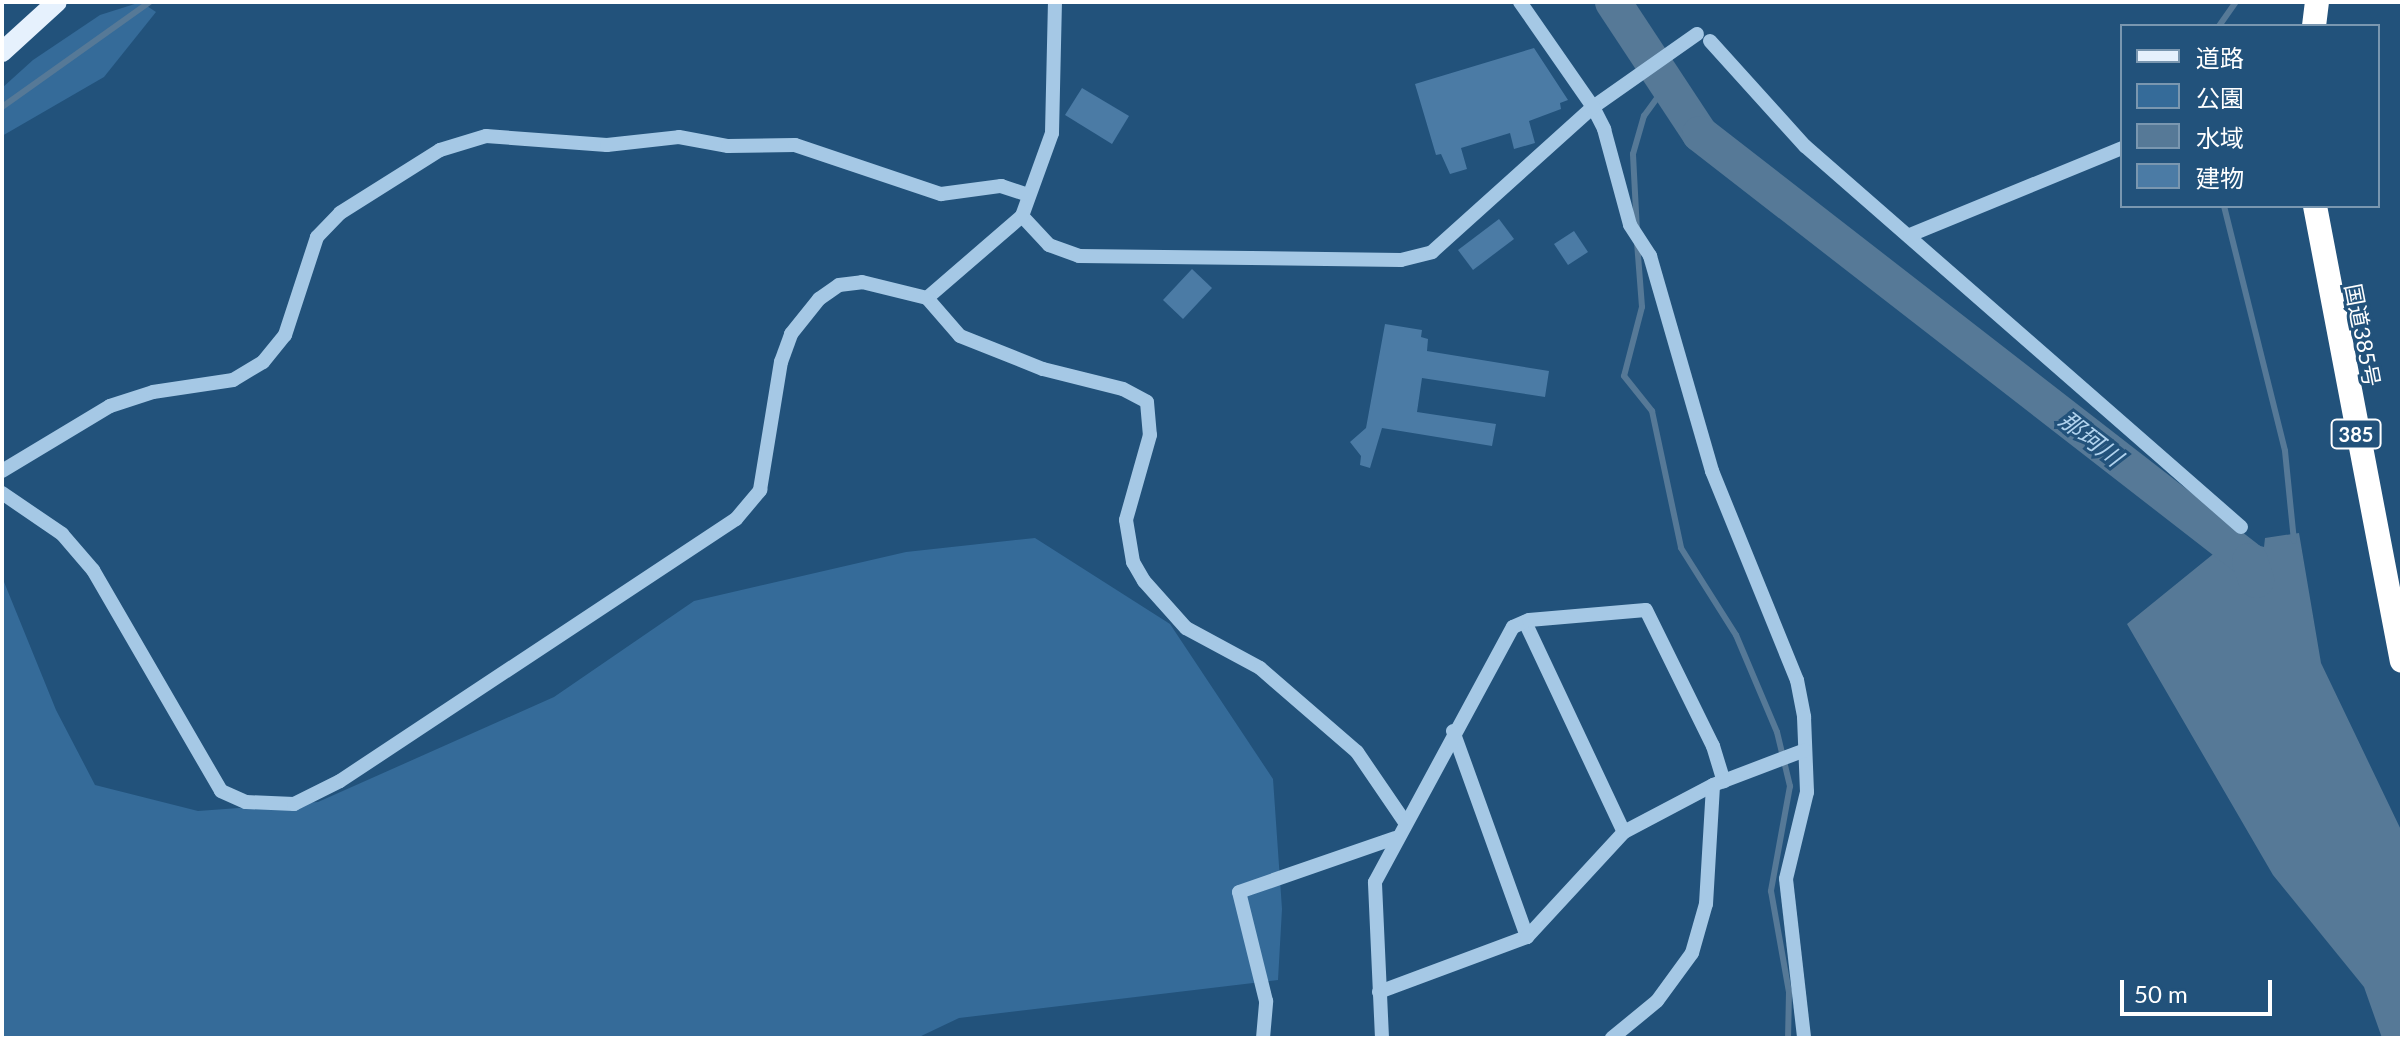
<!DOCTYPE html>
<meta charset="utf-8">
<style>
body{margin:0}
#map{position:relative;width:2404px;height:1040px;overflow:hidden;background:#22527b;font-family:Lato,"Noto Sans JP",sans-serif}
div>[style]{position:absolute}
.green>*{inset:0;background:#356b99}
.water>*{inset:0;background:#567997}
.stream>*{height:6px;margin:-3px;padding:0 3px;transform-origin:3px;border-radius:3px;background:#567997}
.river>*{height:36px;margin:-18px;padding:0 18px;transform-origin:18px;border-radius:18px;background:#567997}
.building>*{inset:0;background:#4b7ba5}
.minor>*{height:14px;margin:-7px;padding:0 7px;transform-origin:7px;border-radius:7px;background:#a5c8e5}
.major>*{height:20px;margin:-10px;padding:0 10px;transform-origin:10px;border-radius:10px;background:#e6f1fd}
.highway>*{height:24px;margin:-12px;padding:0 12px;transform-origin:12px;border-radius:12px;background:#fff}
span{translate:-50% -50%;white-space:nowrap;text-align:center;line-height:1.15;-webkit-text-stroke:6px #22527b;paint-order:stroke}
.shield-label span{padding:2px 6px;background:#22527b;border:2px solid;border-radius:6px;-webkit-text-stroke-width:0}
.shield-label{font-size:20px;color:#fff;font-weight:700}
.street-label{font-size:22px;color:#fff}
.water-label{font-size:24px;color:#b0d2ed;font-style:italic}
.frame{position:absolute;inset:0;border:4px solid #fff;pointer-events:none}
.legend{position:absolute;left:2120px;top:24px;width:260px;height:184px;box-sizing:border-box;background:#22527b;border:2px solid #7a97b0;margin:0;padding:10px 14px;list-style:none;font-size:24px;color:#fff}
.legend li{display:flex;align-items:center;gap:16px;height:40px}
.legend b{width:40px;border:2px solid #7a97b0}
.scale{position:absolute;left:2120px;top:980px;width:152px;height:36px;box-sizing:border-box;border:4px solid #fff;border-top:0;padding-left:10px;font-size:24px;line-height:28px;white-space:nowrap;color:#fff;-webkit-text-stroke:6px #22527b;paint-order:stroke}
</style>
<div id="map">
<div class="green">
<div style="clip-path:polygon(141px 2px,156px 12px,104px 77px,2px 136px,2px 88px,33px 60px,100px 15px)"></div>
<div style="clip-path:polygon(1035px 538px,1170px 624px,1273px 779px,1282px 909px,1278px 980px,959px 1018px,917px 1038px,2px 1038px,2px 577px,56px 710px,95px 785px,198px 811px,318px 802px,554px 697px,694px 601px,906px 552px)"></div>
</div>
<div class="water">
<div style="clip-path:polygon(2299px 533px,2321px 663px,2402px 832px,2402px 1038px,2382px 1038px,2364px 987px,2273px 875px,2127px 624px,2233px 538px,2264px 547px,2265px 538px)"></div>
</div>
<div class="stream">
<div style="left:2219px;top:26px;width:29px;rotate:-55deg"></div>
<div style="left:2px;top:107px;width:181px;rotate:-35.4deg"></div>
<div style="left:2224px;top:206px;width:252px;rotate:76deg"></div>
<div style="left:2285px;top:451px;width:90px;rotate:84.3deg"></div>
<div style="left:1637px;top:231px;width:77px;rotate:-93deg"></div>
<div style="left:1633px;top:154px;width:40px;rotate:-74deg"></div>
<div style="left:1644px;top:116px;width:39px;rotate:-54deg"></div>
<div style="left:1637px;top:242px;width:65px;rotate:85.6deg"></div>
<div style="left:1642px;top:307px;width:71px;rotate:104.6deg"></div>
<div style="left:1624px;top:376px;width:45px;rotate:51.3deg"></div>
<div style="left:1652px;top:411px;width:140px;rotate:78deg"></div>
<div style="left:1681px;top:548px;width:103px;rotate:57.7deg"></div>
<div style="left:1736px;top:635px;width:105px;rotate:67.1deg"></div>
<div style="left:1777px;top:732px;width:56px;rotate:76.5deg"></div>
<div style="left:1790px;top:786px;width:107px;rotate:100.3deg"></div>
<div style="left:1771px;top:891px;width:103px;rotate:79.9deg"></div>
<div style="left:1789px;top:992px;width:46px;rotate:91.2deg"></div>
</div>
<div class="river">
<div style="left:1613px;top:2px;width:158px;rotate:56.6deg"></div>
<div style="left:1700px;top:134px;width:696px;rotate:37.82deg"></div>
<div style="left:2250px;top:561px;width:20px;rotate:72deg"></div>
</div>
<div class="building">
<div style="clip-path:polygon(1534px 48px,1568px 100px,1560px 103px,1561px 109px,1529px 121px,1535px 143px,1514px 149px,1510px 133px,1461px 148px,1467px 169px,1450px 174px,1441px 154px,1436px 155px,1415px 84px)"></div>
<div style="clip-path:polygon(1082px 88px,1129px 116px,1112px 144px,1065px 115px)"></div>
<div style="clip-path:polygon(1499px 219px,1514px 239px,1473px 270px,1458px 250px)"></div>
<div style="clip-path:polygon(1574px 231px,1588px 252px,1568px 265px,1554px 244px)"></div>
<div style="clip-path:polygon(1192px 269px,1212px 288px,1183px 319px,1163px 300px)"></div>
<div style="clip-path:polygon(1385px 324px,1422px 330px,1421px 337px,1428px 339px,1427px 351px,1549px 371px,1545px 397px,1422px 378px,1417px 412px,1496px 424px,1492px 446px,1382px 428px,1370px 468px,1360px 465px,1361px 456px,1350px 442px,1366px 428px)"></div>
</div>
<div class="minor">
<div style="left:1697px;top:34px;width:127px;rotate:144.9deg"></div>
<div style="left:1593px;top:107px;width:25px;rotate:63deg"></div>
<div style="left:1604px;top:129px;width:99px;rotate:74.8deg"></div>
<div style="left:1630px;top:225px;width:37px;rotate:57deg"></div>
<div style="left:1650px;top:256px;width:224px;rotate:73.9deg"></div>
<div style="left:1712px;top:471px;width:226px;rotate:67.9deg"></div>
<div style="left:1797px;top:680px;width:38px;rotate:79deg"></div>
<div style="left:1804px;top:717px;width:75px;rotate:87.7deg"></div>
<div style="left:1807px;top:792px;width:89px;rotate:103.6deg"></div>
<div style="left:1786px;top:879px;width:160px;rotate:83.5deg"></div>
<div style="left:1710px;top:41px;width:142px;rotate:47.9deg"></div>
<div style="left:1805px;top:146px;width:579px;rotate:41.15deg"></div>
<div style="left:1022px;top:216px;width:40px;rotate:47deg"></div>
<div style="left:1049px;top:245px;width:32px;rotate:20deg"></div>
<div style="left:1079px;top:256px;width:322px;rotate:0.7deg"></div>
<div style="left:1401px;top:260px;width:32px;rotate:-14deg"></div>
<div style="left:1432px;top:252px;width:217px;rotate:-42deg"></div>
<div style="left:1593px;top:107px;width:128px;rotate:-124.8deg"></div>
<div style="left:1910px;top:235px;width:229px;rotate:-22.3deg"></div>
<div style="left:927px;top:298px;width:125px;rotate:-40.8deg"></div>
<div style="left:1022px;top:216px;width:88px;rotate:-70.1deg"></div>
<div style="left:1052px;top:133px;width:131px;rotate:-88.7deg"></div>
<div style="left:2px;top:471px;width:126px;rotate:-31deg"></div>
<div style="left:110px;top:406px;width:45px;rotate:-18deg"></div>
<div style="left:153px;top:392px;width:81px;rotate:-8.5deg"></div>
<div style="left:233px;top:380px;width:35px;rotate:-31deg"></div>
<div style="left:263px;top:362px;width:35px;rotate:-51deg"></div>
<div style="left:285px;top:335px;width:103px;rotate:-71.9deg"></div>
<div style="left:317px;top:237px;width:33px;rotate:-46deg"></div>
<div style="left:340px;top:213px;width:118px;rotate:-32.2deg"></div>
<div style="left:440px;top:150px;width:48px;rotate:-16.9deg"></div>
<div style="left:486px;top:136px;width:121px;rotate:4.3deg"></div>
<div style="left:607px;top:145px;width:72px;rotate:-6.3deg"></div>
<div style="left:679px;top:137px;width:50px;rotate:10.4deg"></div>
<div style="left:728px;top:146px;width:67px;rotate:-0.9deg"></div>
<div style="left:795px;top:145px;width:154px;rotate:18.6deg"></div>
<div style="left:941px;top:194px;width:61px;rotate:-7.6deg"></div>
<div style="left:1001px;top:186px;width:26px;rotate:18deg"></div>
<div style="left:2px;top:493px;width:73px;rotate:34.3deg"></div>
<div style="left:62px;top:534px;width:48px;rotate:49.3deg"></div>
<div style="left:93px;top:570px;width:255px;rotate:59.9deg"></div>
<div style="left:221px;top:791px;width:27px;rotate:24deg"></div>
<div style="left:246px;top:802px;width:48px;rotate:2.4deg"></div>
<div style="left:294px;top:804px;width:51px;rotate:-26.6deg"></div>
<div style="left:340px;top:781px;width:475px;rotate:-33.5deg"></div>
<div style="left:736px;top:519px;width:38px;rotate:-50deg"></div>
<div style="left:760px;top:490px;width:130px;rotate:-80.7deg"></div>
<div style="left:781px;top:362px;width:30px;rotate:-70deg"></div>
<div style="left:791px;top:334px;width:45px;rotate:-51.3deg"></div>
<div style="left:819px;top:299px;width:24px;rotate:-35deg"></div>
<div style="left:839px;top:285px;width:23px;rotate:-7deg"></div>
<div style="left:862px;top:282px;width:67px;rotate:13.8deg"></div>
<div style="left:927px;top:298px;width:50px;rotate:49deg"></div>
<div style="left:960px;top:336px;width:89px;rotate:21.7deg"></div>
<div style="left:1043px;top:369px;width:82px;rotate:14deg"></div>
<div style="left:1123px;top:389px;width:27px;rotate:28deg"></div>
<div style="left:1147px;top:402px;width:33px;rotate:85deg"></div>
<div style="left:1150px;top:435px;width:88px;rotate:105.8deg"></div>
<div style="left:1126px;top:520px;width:43px;rotate:80.5deg"></div>
<div style="left:1133px;top:562px;width:22px;rotate:60deg"></div>
<div style="left:1144px;top:581px;width:63px;rotate:48.2deg"></div>
<div style="left:1186px;top:628px;width:84px;rotate:28.4deg"></div>
<div style="left:1260px;top:668px;width:128px;rotate:40.9deg"></div>
<div style="left:1357px;top:752px;width:83px;rotate:55.7deg"></div>
<div style="left:1525px;top:622px;width:232px;rotate:64.8deg"></div>
<div style="left:1453px;top:731px;width:219px;rotate:70.2deg"></div>
<div style="left:1379px;top:992px;width:158px;rotate:-20.4deg"></div>
<div style="left:1527px;top:937px;width:143px;rotate:-47.3deg"></div>
<div style="left:1624px;top:832px;width:101px;rotate:-27.8deg"></div>
<div style="left:1263px;top:1038px;width:37px;rotate:-85deg"></div>
<div style="left:1266px;top:1001px;width:112px;rotate:-103.9deg"></div>
<div style="left:1239px;top:892px;width:165px;rotate:-19.1deg"></div>
<div style="left:1382px;top:1038px;width:156px;rotate:-92.6deg"></div>
<div style="left:1375px;top:882px;width:290px;rotate:-61.6deg"></div>
<div style="left:1513px;top:627px;width:17px;rotate:-24deg"></div>
<div style="left:1529px;top:620px;width:117px;rotate:-4.9deg"></div>
<div style="left:1646px;top:610px;width:152px;rotate:63.8deg"></div>
<div style="left:1713px;top:746px;width:37px;rotate:73deg"></div>
<div style="left:1612px;top:1038px;width:58px;rotate:-39.4deg"></div>
<div style="left:1657px;top:1001px;width:59px;rotate:-53.9deg"></div>
<div style="left:1692px;top:953px;width:51px;rotate:-74.1deg"></div>
<div style="left:1706px;top:904px;width:119px;rotate:-86.6deg"></div>
<div style="left:1713px;top:785px;width:98px;rotate:-20.8deg"></div>
</div>
<div class="major">
<div style="left:2px;top:52px;width:74px;rotate:-42.3deg"></div>
</div>
<div class="highway">
<div style="left:2314px;top:26px;width:24px;rotate:-83deg"></div>
<div style="left:2315px;top:206px;width:463px;rotate:79.2deg"></div>
</div>
<div class="shield-label">
<span style="left:2356px;top:434px">385</span>
</div>
<div class="street-label">
<span style="left:2363px;top:335px;rotate:79deg">国道385号</span>
</div>
<div class="water-label">
<span style="left:2091px;top:438px;rotate:38deg">那珂川</span>
</div>
<div class="frame"></div>
<ul class="legend">
<li><b style="height:10px;background:#e6f1fd"></b>道路</li>
<li><b style="height:22px;background:#356b99"></b>公園</li>
<li><b style="height:22px;background:#567997"></b>水域</li>
<li><b style="height:22px;background:#4b7ba5"></b>建物</li>
</ul>
<div class="scale">50 m</div>
</div>
